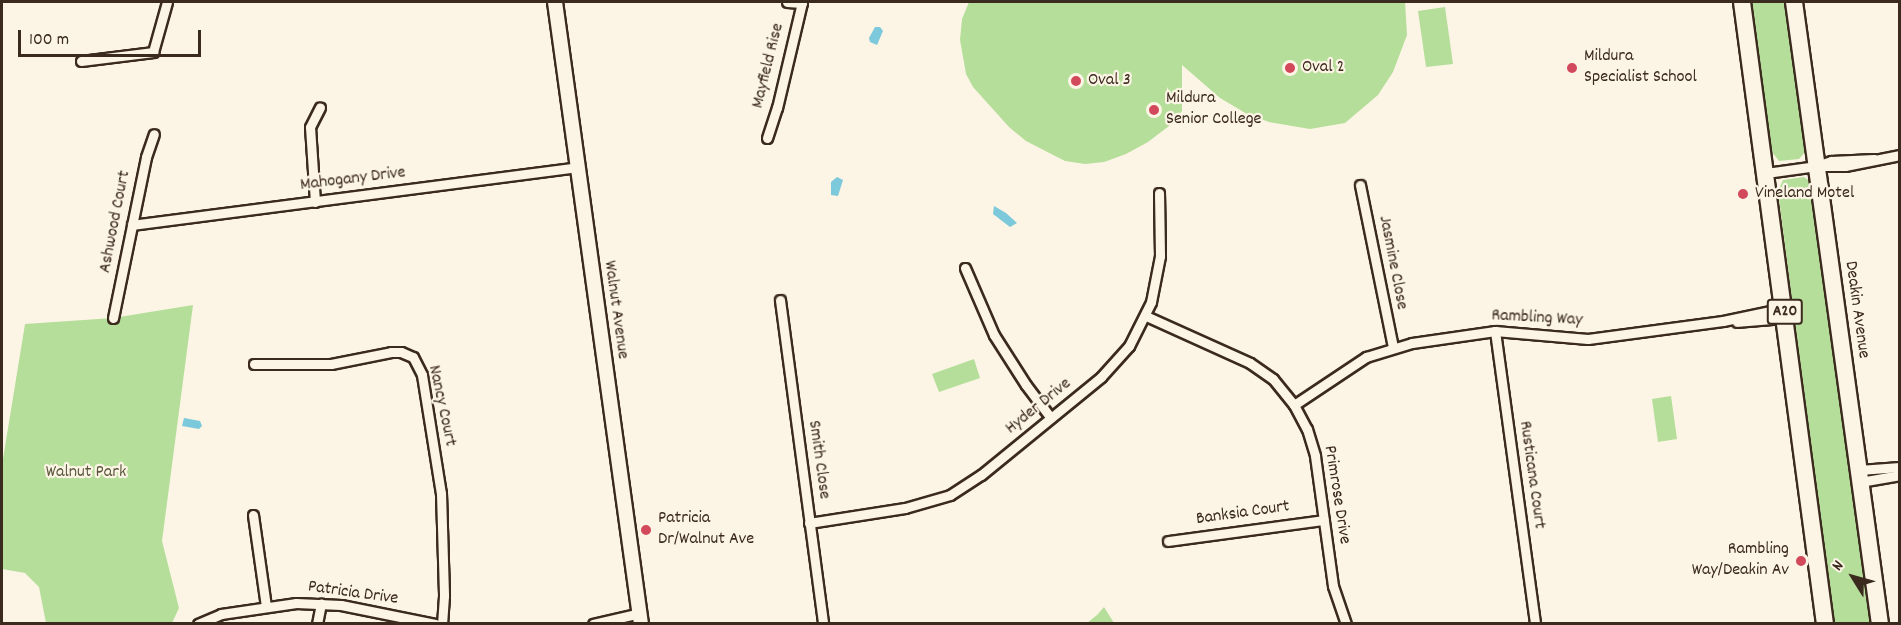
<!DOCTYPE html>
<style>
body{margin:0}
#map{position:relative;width:1901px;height:625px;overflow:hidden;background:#fcf5e5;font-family:Dekko,sans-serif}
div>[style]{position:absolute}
.green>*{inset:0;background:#b5de9a}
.water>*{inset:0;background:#7cc9dc}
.roads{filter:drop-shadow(2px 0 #3b2a1e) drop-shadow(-2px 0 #3b2a1e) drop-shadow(0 2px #3b2a1e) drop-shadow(0 -2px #3b2a1e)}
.street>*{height:9px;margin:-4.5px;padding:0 4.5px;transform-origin:4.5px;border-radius:4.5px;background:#fcf5e5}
.secondary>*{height:14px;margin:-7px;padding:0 7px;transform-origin:7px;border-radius:7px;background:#fcf5e5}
.highway>*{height:16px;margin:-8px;padding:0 8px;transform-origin:8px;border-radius:8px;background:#fcf5e5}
.dots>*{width:16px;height:16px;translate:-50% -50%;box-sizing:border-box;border:3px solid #fcf5e5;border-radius:50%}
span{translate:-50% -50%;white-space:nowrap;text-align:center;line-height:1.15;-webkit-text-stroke:4.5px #fcf5e5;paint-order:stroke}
.shield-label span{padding:2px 4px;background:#fcf5e5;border:2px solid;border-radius:4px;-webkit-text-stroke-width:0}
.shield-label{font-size:16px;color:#3b2a1e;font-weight:700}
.poi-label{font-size:18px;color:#3b2a1e}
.left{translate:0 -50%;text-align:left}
.right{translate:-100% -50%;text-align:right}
.street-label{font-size:18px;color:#3b2a1e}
.park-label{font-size:18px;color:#5a573d}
.frame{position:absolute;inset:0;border:3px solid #3b2a1e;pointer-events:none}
.north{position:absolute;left:1823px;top:547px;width:60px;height:60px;-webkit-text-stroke:4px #fcf5e5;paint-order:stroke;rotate:307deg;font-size:16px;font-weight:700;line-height:24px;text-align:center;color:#3b2a1e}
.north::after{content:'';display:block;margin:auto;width:21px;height:27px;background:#3b2a1e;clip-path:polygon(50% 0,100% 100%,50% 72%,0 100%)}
.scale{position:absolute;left:18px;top:30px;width:183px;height:27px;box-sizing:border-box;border:3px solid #3b2a1e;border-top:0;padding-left:8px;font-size:18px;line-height:21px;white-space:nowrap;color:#3b2a1e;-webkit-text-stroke:4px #fcf5e5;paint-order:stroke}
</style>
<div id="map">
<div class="green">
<div style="clip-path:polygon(969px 2px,1405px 2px,1407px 35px,1393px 72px,1378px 95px,1345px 123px,1310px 129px,1269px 122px,1247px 114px,1220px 98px,1182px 65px,1182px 111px,1169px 126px,1148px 142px,1126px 154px,1104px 162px,1085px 164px,1065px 161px,1026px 141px,1009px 127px,973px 87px,966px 74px,960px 40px,962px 19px)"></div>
<div style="clip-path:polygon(1751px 2px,1787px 2px,1806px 151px,1799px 159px,1779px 161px,1772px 152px)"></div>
<div style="clip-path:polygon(1445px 7px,1453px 64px,1426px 67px,1418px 11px)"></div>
<div style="clip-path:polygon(1804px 177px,1811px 182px,1872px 623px,1834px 623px,1778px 191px,1783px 180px)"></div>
<div style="clip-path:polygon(193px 305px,162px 541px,179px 608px,172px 623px,46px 623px,39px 587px,25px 573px,2px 569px,2px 465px,25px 324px,113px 318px)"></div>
<div style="clip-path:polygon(974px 359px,980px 378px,939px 392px,932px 374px)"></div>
<div style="clip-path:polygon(1671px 396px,1677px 439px,1658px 442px,1652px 399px)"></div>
<div style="clip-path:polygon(1104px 607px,1114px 623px,1087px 623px,1097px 615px)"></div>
</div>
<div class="water">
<div style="clip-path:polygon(875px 27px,880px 27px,883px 31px,877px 45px,870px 42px,869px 38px)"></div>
<div style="clip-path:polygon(837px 177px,843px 180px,838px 196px,831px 195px,831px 182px)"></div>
<div style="clip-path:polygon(994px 206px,1006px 213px,1017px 223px,1010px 227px,993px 214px)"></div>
<div style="clip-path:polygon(184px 418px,200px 421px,202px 426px,199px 429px,182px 426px)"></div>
</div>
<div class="roads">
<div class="street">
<div style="left:787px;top:2px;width:15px;rotate:4deg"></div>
<div style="left:81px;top:61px;width:73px;rotate:-7.1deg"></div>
<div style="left:153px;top:52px;width:52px;rotate:-74.4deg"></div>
<div style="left:767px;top:138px;width:32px;rotate:-72deg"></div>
<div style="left:777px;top:108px;width:109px;rotate:-76.7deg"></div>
<div style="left:1820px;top:166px;width:25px"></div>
<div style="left:1845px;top:166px;width:56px;rotate:-11.3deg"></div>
<div style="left:1766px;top:173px;width:51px;rotate:-7.8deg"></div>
<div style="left:1817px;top:166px;width:15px;rotate:-20deg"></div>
<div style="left:1831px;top:161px;width:43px;rotate:-2.7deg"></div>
<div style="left:1360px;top:185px;width:165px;rotate:78.5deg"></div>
<div style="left:315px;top:202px;width:75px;rotate:-93.8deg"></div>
<div style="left:310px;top:127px;width:22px;rotate:-63deg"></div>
<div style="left:132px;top:225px;width:449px;rotate:-7.4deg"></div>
<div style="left:965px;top:268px;width:73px;rotate:66.6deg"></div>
<div style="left:994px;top:335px;width:59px;rotate:57.4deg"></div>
<div style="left:1026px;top:385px;width:41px;rotate:52.9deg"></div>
<div style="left:780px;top:300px;width:327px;rotate:82.4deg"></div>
<div style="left:1146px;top:316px;width:114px;rotate:24.3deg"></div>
<div style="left:1250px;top:363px;width:28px;rotate:35deg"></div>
<div style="left:1273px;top:379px;width:33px;rotate:51deg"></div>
<div style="left:1294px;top:405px;width:27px;rotate:62deg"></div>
<div style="left:1307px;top:429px;width:28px;rotate:73deg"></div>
<div style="left:1315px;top:456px;width:131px;rotate:82.1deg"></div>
<div style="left:1333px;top:586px;width:40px;rotate:71.1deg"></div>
<div style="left:113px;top:318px;width:164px;rotate:-78.4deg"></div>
<div style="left:146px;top:157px;width:24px;rotate:-71deg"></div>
<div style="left:1737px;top:322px;width:49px;rotate:-4.7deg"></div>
<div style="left:1495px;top:331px;width:296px;rotate:82.2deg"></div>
<div style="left:254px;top:364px;width:77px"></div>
<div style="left:331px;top:364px;width:61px;rotate:-11.3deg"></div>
<div style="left:391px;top:352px;width:10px"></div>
<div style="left:401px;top:352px;width:13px;rotate:23deg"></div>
<div style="left:413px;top:357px;width:20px;rotate:63deg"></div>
<div style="left:422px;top:375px;width:120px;rotate:80.9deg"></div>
<div style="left:441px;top:493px;width:103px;rotate:88.3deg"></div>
<div style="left:444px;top:596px;width:28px;rotate:94deg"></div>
<div style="left:1294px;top:405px;width:87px;rotate:-33.7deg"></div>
<div style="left:1366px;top:357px;width:48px;rotate:-16.9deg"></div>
<div style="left:1412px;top:343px;width:84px;rotate:-8.2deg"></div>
<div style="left:1495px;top:331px;width:93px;rotate:4.9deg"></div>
<div style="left:1588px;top:339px;width:136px;rotate:-7.6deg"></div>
<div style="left:1723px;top:321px;width:62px;rotate:-12deg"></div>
<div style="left:1859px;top:470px;width:41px;rotate:-4.2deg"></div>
<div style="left:1860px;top:482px;width:41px;rotate:-9.9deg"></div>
<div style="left:253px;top:515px;width:92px;rotate:81.9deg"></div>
<div style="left:809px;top:523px;width:97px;rotate:-8.9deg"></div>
<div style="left:905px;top:508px;width:47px;rotate:-16.1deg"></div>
<div style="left:950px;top:495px;width:37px;rotate:-33deg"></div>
<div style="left:981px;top:475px;width:155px;rotate:-39.2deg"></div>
<div style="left:1101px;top:377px;width:42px;rotate:-47.9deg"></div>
<div style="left:1129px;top:346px;width:49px;rotate:-63.4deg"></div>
<div style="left:1151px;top:302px;width:47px;rotate:-78.9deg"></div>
<div style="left:1160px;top:256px;width:63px;rotate:-90.9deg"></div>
<div style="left:1168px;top:541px;width:157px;rotate:-7.7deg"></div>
<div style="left:198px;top:624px;width:25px;rotate:-23deg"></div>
<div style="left:221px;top:614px;width:76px;rotate:-8.3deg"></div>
<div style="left:296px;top:603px;width:45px;rotate:2.5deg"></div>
<div style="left:341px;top:605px;width:96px;rotate:11.4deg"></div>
<div style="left:317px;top:624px;width:21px;rotate:-79deg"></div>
<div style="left:593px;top:624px;width:48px;rotate:-13.2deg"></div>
</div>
<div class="secondary">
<div style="left:555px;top:2px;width:628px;rotate:82.13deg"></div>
</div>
<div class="highway">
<div style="left:1742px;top:2px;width:628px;rotate:82.4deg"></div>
<div style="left:1794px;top:2px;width:628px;rotate:82.13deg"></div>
</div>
</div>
<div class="dots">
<div style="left:1290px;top:68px;background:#d1495b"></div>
<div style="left:1572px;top:68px;background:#d1495b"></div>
<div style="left:1076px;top:81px;background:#d1495b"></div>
<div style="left:1154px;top:110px;background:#d1495b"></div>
<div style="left:1743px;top:194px;background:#d1495b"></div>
<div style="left:646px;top:530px;background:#d1495b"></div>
<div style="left:1801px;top:561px;background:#d1495b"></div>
</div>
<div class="shield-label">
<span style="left:1785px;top:312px">A20</span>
</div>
<div class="poi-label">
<span class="left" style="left:1584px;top:68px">Mildura<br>Specialist School</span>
<span class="left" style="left:1302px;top:68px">Oval 2</span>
<span class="left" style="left:1088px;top:81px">Oval 3</span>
<span class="left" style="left:1166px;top:110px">Mildura<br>Senior College</span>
<span class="left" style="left:1755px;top:194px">Vineland Motel</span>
<span class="left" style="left:658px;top:530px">Patricia<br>Dr/Walnut Ave</span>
<span class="right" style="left:1789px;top:561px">Rambling<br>Way/Deakin Av</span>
</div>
<div class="street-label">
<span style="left:769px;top:66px;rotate:-76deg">Mayfield Rise</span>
<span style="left:353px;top:180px;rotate:-7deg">Mahogany Drive</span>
<span style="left:116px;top:222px;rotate:-79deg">Ashwood Court</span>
<span style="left:1392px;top:263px;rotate:79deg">Jasmine Close</span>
<span style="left:615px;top:310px;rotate:82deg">Walnut Avenue</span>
<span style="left:1856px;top:310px;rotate:82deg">Deakin Avenue</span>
<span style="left:1537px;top:319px;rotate:3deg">Rambling Way</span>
<span style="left:441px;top:406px;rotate:78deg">Nancy Court</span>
<span style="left:1039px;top:407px;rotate:-39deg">Hyder Drive</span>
<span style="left:818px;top:460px;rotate:82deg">Smith Close</span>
<span style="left:1531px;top:475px;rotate:82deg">Rusticana Court</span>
<span style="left:1336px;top:495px;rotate:81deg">Primrose Drive</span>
<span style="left:1243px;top:514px;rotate:-8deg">Banksia Court</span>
<span style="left:353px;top:594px;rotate:8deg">Patricia Drive</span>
</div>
<div class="park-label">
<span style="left:86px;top:473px">Walnut Park</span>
</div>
<div class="frame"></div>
<div class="north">N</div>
<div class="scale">100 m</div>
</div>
